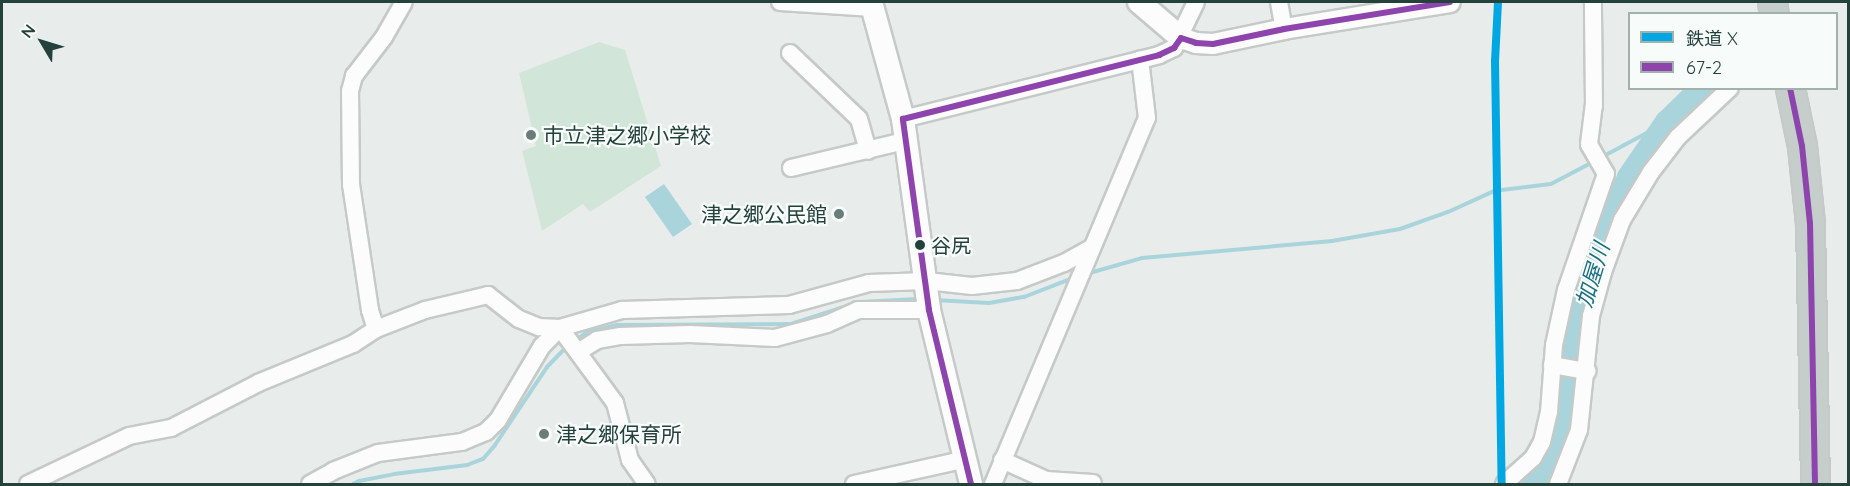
<!DOCTYPE html>
<meta charset="utf-8">
<style>
body{margin:0}
#map{position:relative;width:1850px;height:486px;overflow:hidden;background:#e8edeb;font-family:Quicksand,"Noto Sans JP",sans-serif}
div>[style]{position:absolute}
.green>*{inset:0;background:#d1e6d8}
.water>*{inset:0;background:#a9d4db}
.stream>*{height:4px;margin:-2px;padding:0 2px;transform-origin:2px;border-radius:2px;background:#a9d4db}
.river>*{height:24px;margin:-12px;padding:0 12px;transform-origin:12px;border-radius:12px;background:#a9d4db}
.roads{filter:drop-shadow(2px 0 #c5cac8) drop-shadow(-2px 0 #c5cac8) drop-shadow(0 2px #c5cac8) drop-shadow(0 -2px #c5cac8)}
.minor>*{height:16px;margin:-8px;padding:0 8px;transform-origin:8px;border-radius:8px;background:#fcfcfc}
.tertiary>*{height:20px;margin:-10px;padding:0 10px;transform-origin:10px;border-radius:10px;background:#fcfcfc}
.secondary>*{height:22px;margin:-11px;padding:0 11px;transform-origin:11px;border-radius:11px;background:#fcfcfc}
.trunk>*{height:27px;margin:-13.5px;padding:0 13.5px;transform-origin:13.5px;border-radius:13.5px;background:#c6cecc}
.bus-1>*{height:6px;margin:-3px;padding:0 3px;transform-origin:3px;border-radius:3px;background:#8e44ad}
.rail-1>*{height:8px;margin:-4px;padding:0 4px;transform-origin:4px;border-radius:4px;background:#00a7e3}
.dots>*{width:16px;height:16px;translate:-50% -50%;box-sizing:border-box;border:3px solid #f7fbf9;border-radius:50%}
span{translate:-50% -50%;white-space:nowrap;text-align:center;line-height:1.15;-webkit-text-stroke:4.5px #f7fbf9;paint-order:stroke}
.bus-label{font-size:20px;color:#24423a}
.left{translate:0 -50%;text-align:left}
.poi-label{font-size:21px;color:#24423a}
.right{translate:-100% -50%;text-align:right}
.water-label{font-size:22px;color:#1c6f80;font-style:italic}
.frame{position:absolute;inset:0;border:3px solid #24423a;pointer-events:none}
.legend{position:absolute;left:1628px;top:12px;width:210px;height:78px;box-sizing:border-box;background:#f7fbf9;border:2px solid #a3b1ad;margin:0;padding:8px 10px;list-style:none;font-size:18px;color:#24423a}
.legend li{display:flex;align-items:center;gap:12px;height:30px}
.legend b{width:30px;border:2px solid #a3b1ad}
.north{position:absolute;left:12px;top:12px;width:60px;height:60px;-webkit-text-stroke:4px #f7fbf9;paint-order:stroke;rotate:308deg;font-size:16px;font-weight:700;line-height:24px;text-align:center;color:#24423a}
.north::after{content:'';display:block;margin:auto;width:21px;height:27px;background:#24423a;clip-path:polygon(50% 0,100% 100%,50% 72%,0 100%)}
</style>
<div id="map">
<div class="green">
<div style="clip-path:polygon(599px 42px,625px 50px,661px 166px,590px 212px,583px 204px,542px 231px,522px 151px,536px 146px,519px 73px)"></div>
</div>
<div class="water">
<div style="clip-path:polygon(664px 184px,692px 224px,673px 237px,645px 197px)"></div>
</div>
<div class="stream">
<div style="left:1602px;top:157px;width:74px;rotate:-28.3deg"></div>
<div style="left:1086px;top:274px;width:58px;rotate:-15.9deg"></div>
<div style="left:1142px;top:258px;width:191px;rotate:-5.1deg"></div>
<div style="left:1332px;top:241px;width:69px;rotate:-10deg"></div>
<div style="left:1400px;top:229px;width:51px;rotate:-19.5deg"></div>
<div style="left:1448px;top:212px;width:51px;rotate:-24.5deg"></div>
<div style="left:1494px;top:191px;width:57px;rotate:-7deg"></div>
<div style="left:1551px;top:184px;width:50px;rotate:-27.6deg"></div>
<div style="left:935px;top:300px;width:54px;rotate:3.2deg"></div>
<div style="left:989px;top:303px;width:36px;rotate:-10deg"></div>
<div style="left:1024px;top:297px;width:53px;rotate:-21.2deg"></div>
<div style="left:860px;top:302px;width:58px;rotate:-3deg"></div>
<div style="left:576px;top:340px;width:14px;rotate:-36deg"></div>
<div style="left:587px;top:332px;width:31px;rotate:-13deg"></div>
<div style="left:617px;top:325px;width:174px;rotate:-0.3deg"></div>
<div style="left:791px;top:324px;width:59px;rotate:-17.8deg"></div>
<div style="left:353px;top:484px;width:7px;rotate:-27deg"></div>
<div style="left:359px;top:481px;width:36px;rotate:-11deg"></div>
<div style="left:394px;top:474px;width:74px;rotate:-7deg"></div>
<div style="left:467px;top:465px;width:17px;rotate:-21deg"></div>
<div style="left:483px;top:459px;width:18px;rotate:-49deg"></div>
<div style="left:495px;top:445px;width:94px;rotate:-56.3deg"></div>
<div style="left:547px;top:367px;width:29px;rotate:-46deg"></div>
</div>
<div class="river">
<div style="left:1534px;top:484px;width:13px;rotate:-39deg"></div>
<div style="left:1544px;top:476px;width:30px;rotate:-67deg"></div>
<div style="left:1556px;top:448px;width:152px;rotate:-79.8deg"></div>
<div style="left:1583px;top:298px;width:47px;rotate:-73.9deg"></div>
<div style="left:1596px;top:253px;width:44px;rotate:-67.5deg"></div>
<div style="left:1613px;top:212px;width:38px;rotate:-65deg"></div>
<div style="left:1629px;top:177px;width:67px;rotate:-55.4deg"></div>
<div style="left:1667px;top:122px;width:49px;rotate:-44.2deg"></div>
</div>
<div class="roads">
<div class="minor">
<div style="left:780px;top:2px;width:93px;rotate:3.7deg"></div>
<div style="left:1279px;top:2px;width:27px;rotate:80deg"></div>
<div style="left:790px;top:53px;width:95px;rotate:43.7deg"></div>
<div style="left:859px;top:119px;width:33px;rotate:74deg"></div>
<div style="left:903px;top:119px;width:264px;rotate:-14deg"></div>
<div style="left:1159px;top:55px;width:17px;rotate:-25deg"></div>
<div style="left:1174px;top:48px;width:51px;rotate:-64.4deg"></div>
<div style="left:791px;top:168px;width:116px;rotate:-13.4deg"></div>
<div style="left:560px;top:328px;width:93px;rotate:53.7deg"></div>
<div style="left:615px;top:403px;width:59px;rotate:75.3deg"></div>
<div style="left:630px;top:460px;width:29px;rotate:55deg"></div>
<div style="left:376px;top:329px;width:20px;rotate:-108deg"></div>
<div style="left:370px;top:310px;width:126px;rotate:-98.6deg"></div>
<div style="left:351px;top:185px;width:94px;rotate:-90.6deg"></div>
<div style="left:350px;top:91px;width:16px;rotate:-75deg"></div>
<div style="left:354px;top:76px;width:49px;rotate:-52.4deg"></div>
<div style="left:384px;top:37px;width:40px;rotate:-60.3deg"></div>
<div style="left:578px;top:352px;width:22px;rotate:-32deg"></div>
<div style="left:597px;top:340px;width:23px;rotate:-10deg"></div>
<div style="left:620px;top:336px;width:70px;rotate:-1.6deg"></div>
<div style="left:690px;top:334px;width:85px;rotate:2.7deg"></div>
<div style="left:775px;top:338px;width:54px;rotate:-15.1deg"></div>
<div style="left:827px;top:324px;width:34px;rotate:-24deg"></div>
<div style="left:858px;top:310px;width:71px"></div>
<div style="left:1552px;top:365px;width:36px;rotate:10deg"></div>
<div style="left:1002px;top:460px;width:48px;rotate:24.4deg"></div>
<div style="left:1046px;top:480px;width:47px;rotate:3.7deg"></div>
<div style="left:28px;top:484px;width:112px;rotate:-25.4deg"></div>
<div style="left:129px;top:436px;width:43px;rotate:-10.8deg"></div>
<div style="left:171px;top:428px;width:98px;rotate:-27.3deg"></div>
<div style="left:258px;top:383px;width:103px;rotate:-22.3deg"></div>
<div style="left:353px;top:344px;width:27px;rotate:-33deg"></div>
<div style="left:376px;top:329px;width:53px;rotate:-21.2deg"></div>
<div style="left:425px;top:310px;width:65px;rotate:-13.4deg"></div>
<div style="left:488px;top:295px;width:39px;rotate:38deg"></div>
<div style="left:519px;top:319px;width:22px;rotate:22deg"></div>
<div style="left:539px;top:327px;width:21px;rotate:3deg"></div>
<div style="left:560px;top:328px;width:65px;rotate:-16.2deg"></div>
<div style="left:622px;top:310px;width:167px;rotate:-1.7deg"></div>
<div style="left:789px;top:305px;width:83px;rotate:-15.4deg"></div>
<div style="left:869px;top:283px;width:58px;rotate:-2deg"></div>
<div style="left:927px;top:281px;width:45px;rotate:6.3deg"></div>
<div style="left:972px;top:286px;width:45px;rotate:-6.3deg"></div>
<div style="left:1017px;top:281px;width:50px;rotate:-21deg"></div>
<div style="left:1064px;top:263px;width:31px;rotate:-29deg"></div>
<div style="left:310px;top:484px;width:26px;rotate:-29deg"></div>
<div style="left:333px;top:471px;width:48px;rotate:-21.8deg"></div>
<div style="left:378px;top:453px;width:85px;rotate:-7.5deg"></div>
<div style="left:462px;top:442px;width:26px;rotate:-23deg"></div>
<div style="left:486px;top:432px;width:17px;rotate:-45deg"></div>
<div style="left:498px;top:420px;width:86px;rotate:-59.3deg"></div>
<div style="left:542px;top:346px;width:25px;rotate:-45deg"></div>
<div style="left:854px;top:484px;width:116px;rotate:-12.5deg"></div>
<div style="left:993px;top:484px;width:397px;rotate:-67.2deg"></div>
<div style="left:1147px;top:118px;width:59px;rotate:-96.8deg"></div>
<div style="left:1504px;top:484px;width:39px;rotate:-42deg"></div>
<div style="left:1533px;top:458px;width:18px;rotate:-61deg"></div>
<div style="left:1542px;top:442px;width:31px;rotate:-77deg"></div>
<div style="left:1549px;top:412px;width:67px;rotate:-85.7deg"></div>
<div style="left:1554px;top:345px;width:56px;rotate:-77.7deg"></div>
<div style="left:1566px;top:290px;width:123px;rotate:-71deg"></div>
<div style="left:1606px;top:174px;width:34px;rotate:-120deg"></div>
<div style="left:1589px;top:144px;width:38px;rotate:-83deg"></div>
<div style="left:1594px;top:106px;width:104px;rotate:-90.6deg"></div>
<div style="left:1558px;top:484px;width:58px;rotate:-68.7deg"></div>
<div style="left:1579px;top:430px;width:115px;rotate:-84deg"></div>
<div style="left:1591px;top:316px;width:46px;rotate:-74.7deg"></div>
<div style="left:1603px;top:272px;width:55px;rotate:-69.9deg"></div>
<div style="left:1622px;top:220px;width:56px;rotate:-58.9deg"></div>
<div style="left:1651px;top:172px;width:44px;rotate:-52.4deg"></div>
<div style="left:1678px;top:137px;width:71px;rotate:-43.3deg"></div>
</div>
<div class="tertiary">
<div style="left:1181px;top:38px;width:16px;rotate:18deg"></div>
<div style="left:1196px;top:43px;width:17px;rotate:3deg"></div>
<div style="left:1213px;top:44px;width:73px;rotate:-11.9deg"></div>
<div style="left:1284px;top:29px;width:168px;rotate:-9.2deg"></div>
</div>
<div class="secondary">
<div style="left:871px;top:2px;width:121px;rotate:74.7deg"></div>
<div style="left:903px;top:119px;width:193px;rotate:82.2deg"></div>
<div style="left:929px;top:310px;width:179px;rotate:76.4deg"></div>
<div style="left:1139px;top:2px;width:55px;rotate:40.6deg"></div>
</div>
<div class="trunk">
<div style="left:1772px;top:2px;width:12px;rotate:81deg"></div>
<div style="left:1790px;top:88px;width:59px;rotate:78.3deg"></div>
<div style="left:1802px;top:146px;width:77px;rotate:84.1deg"></div>
<div style="left:1810px;top:223px;width:261px;rotate:88.9deg"></div>
</div>
</div>
<div class="bus-1">
<div style="left:1790px;top:88px;width:59px;rotate:78.3deg"></div>
<div style="left:1802px;top:146px;width:77px;rotate:84.1deg"></div>
<div style="left:1810px;top:223px;width:261px;rotate:88.9deg"></div>
<div style="left:971px;top:484px;width:179px;rotate:-103.6deg"></div>
<div style="left:929px;top:310px;width:193px;rotate:-97.8deg"></div>
<div style="left:903px;top:119px;width:264px;rotate:-14deg"></div>
<div style="left:1159px;top:55px;width:17px;rotate:-25deg"></div>
<div style="left:1174px;top:48px;width:12px;rotate:-55deg"></div>
<div style="left:1181px;top:38px;width:16px;rotate:18deg"></div>
<div style="left:1196px;top:43px;width:17px;rotate:3deg"></div>
<div style="left:1213px;top:44px;width:73px;rotate:-11.9deg"></div>
<div style="left:1284px;top:29px;width:168px;rotate:-9.2deg"></div>
</div>
<div class="rail-1">
<div style="left:1498px;top:2px;width:59px;rotate:92.9deg"></div>
<div style="left:1495px;top:61px;width:423px;rotate:89.1deg"></div>
</div>
<div class="dots">
<div style="left:531px;top:135px;background:#697e78"></div>
<div style="left:839px;top:214px;background:#697e78"></div>
<div style="left:920px;top:245px;background:#24423a"></div>
<div style="left:544px;top:434px;background:#697e78"></div>
</div>
<div class="bus-label">
<span class="left" style="left:931px;top:245px">谷尻</span>
</div>
<div class="poi-label">
<span class="left" style="left:543px;top:135px">市立津之郷小学校</span>
<span class="right" style="left:827px;top:214px">津之郷公民館</span>
<span class="left" style="left:556px;top:434px">津之郷保育所</span>
</div>
<div class="water-label">
<span style="left:1593px;top:275px;rotate:-73deg">加屋川</span>
</div>
<div class="frame"></div>
<ul class="legend">
<li><b style="height:8px;background:#00a7e3"></b>鉄道 X</li>
<li><b style="height:8px;background:#8e44ad"></b>67-2</li>
</ul>
<div class="north">N</div>
</div>
